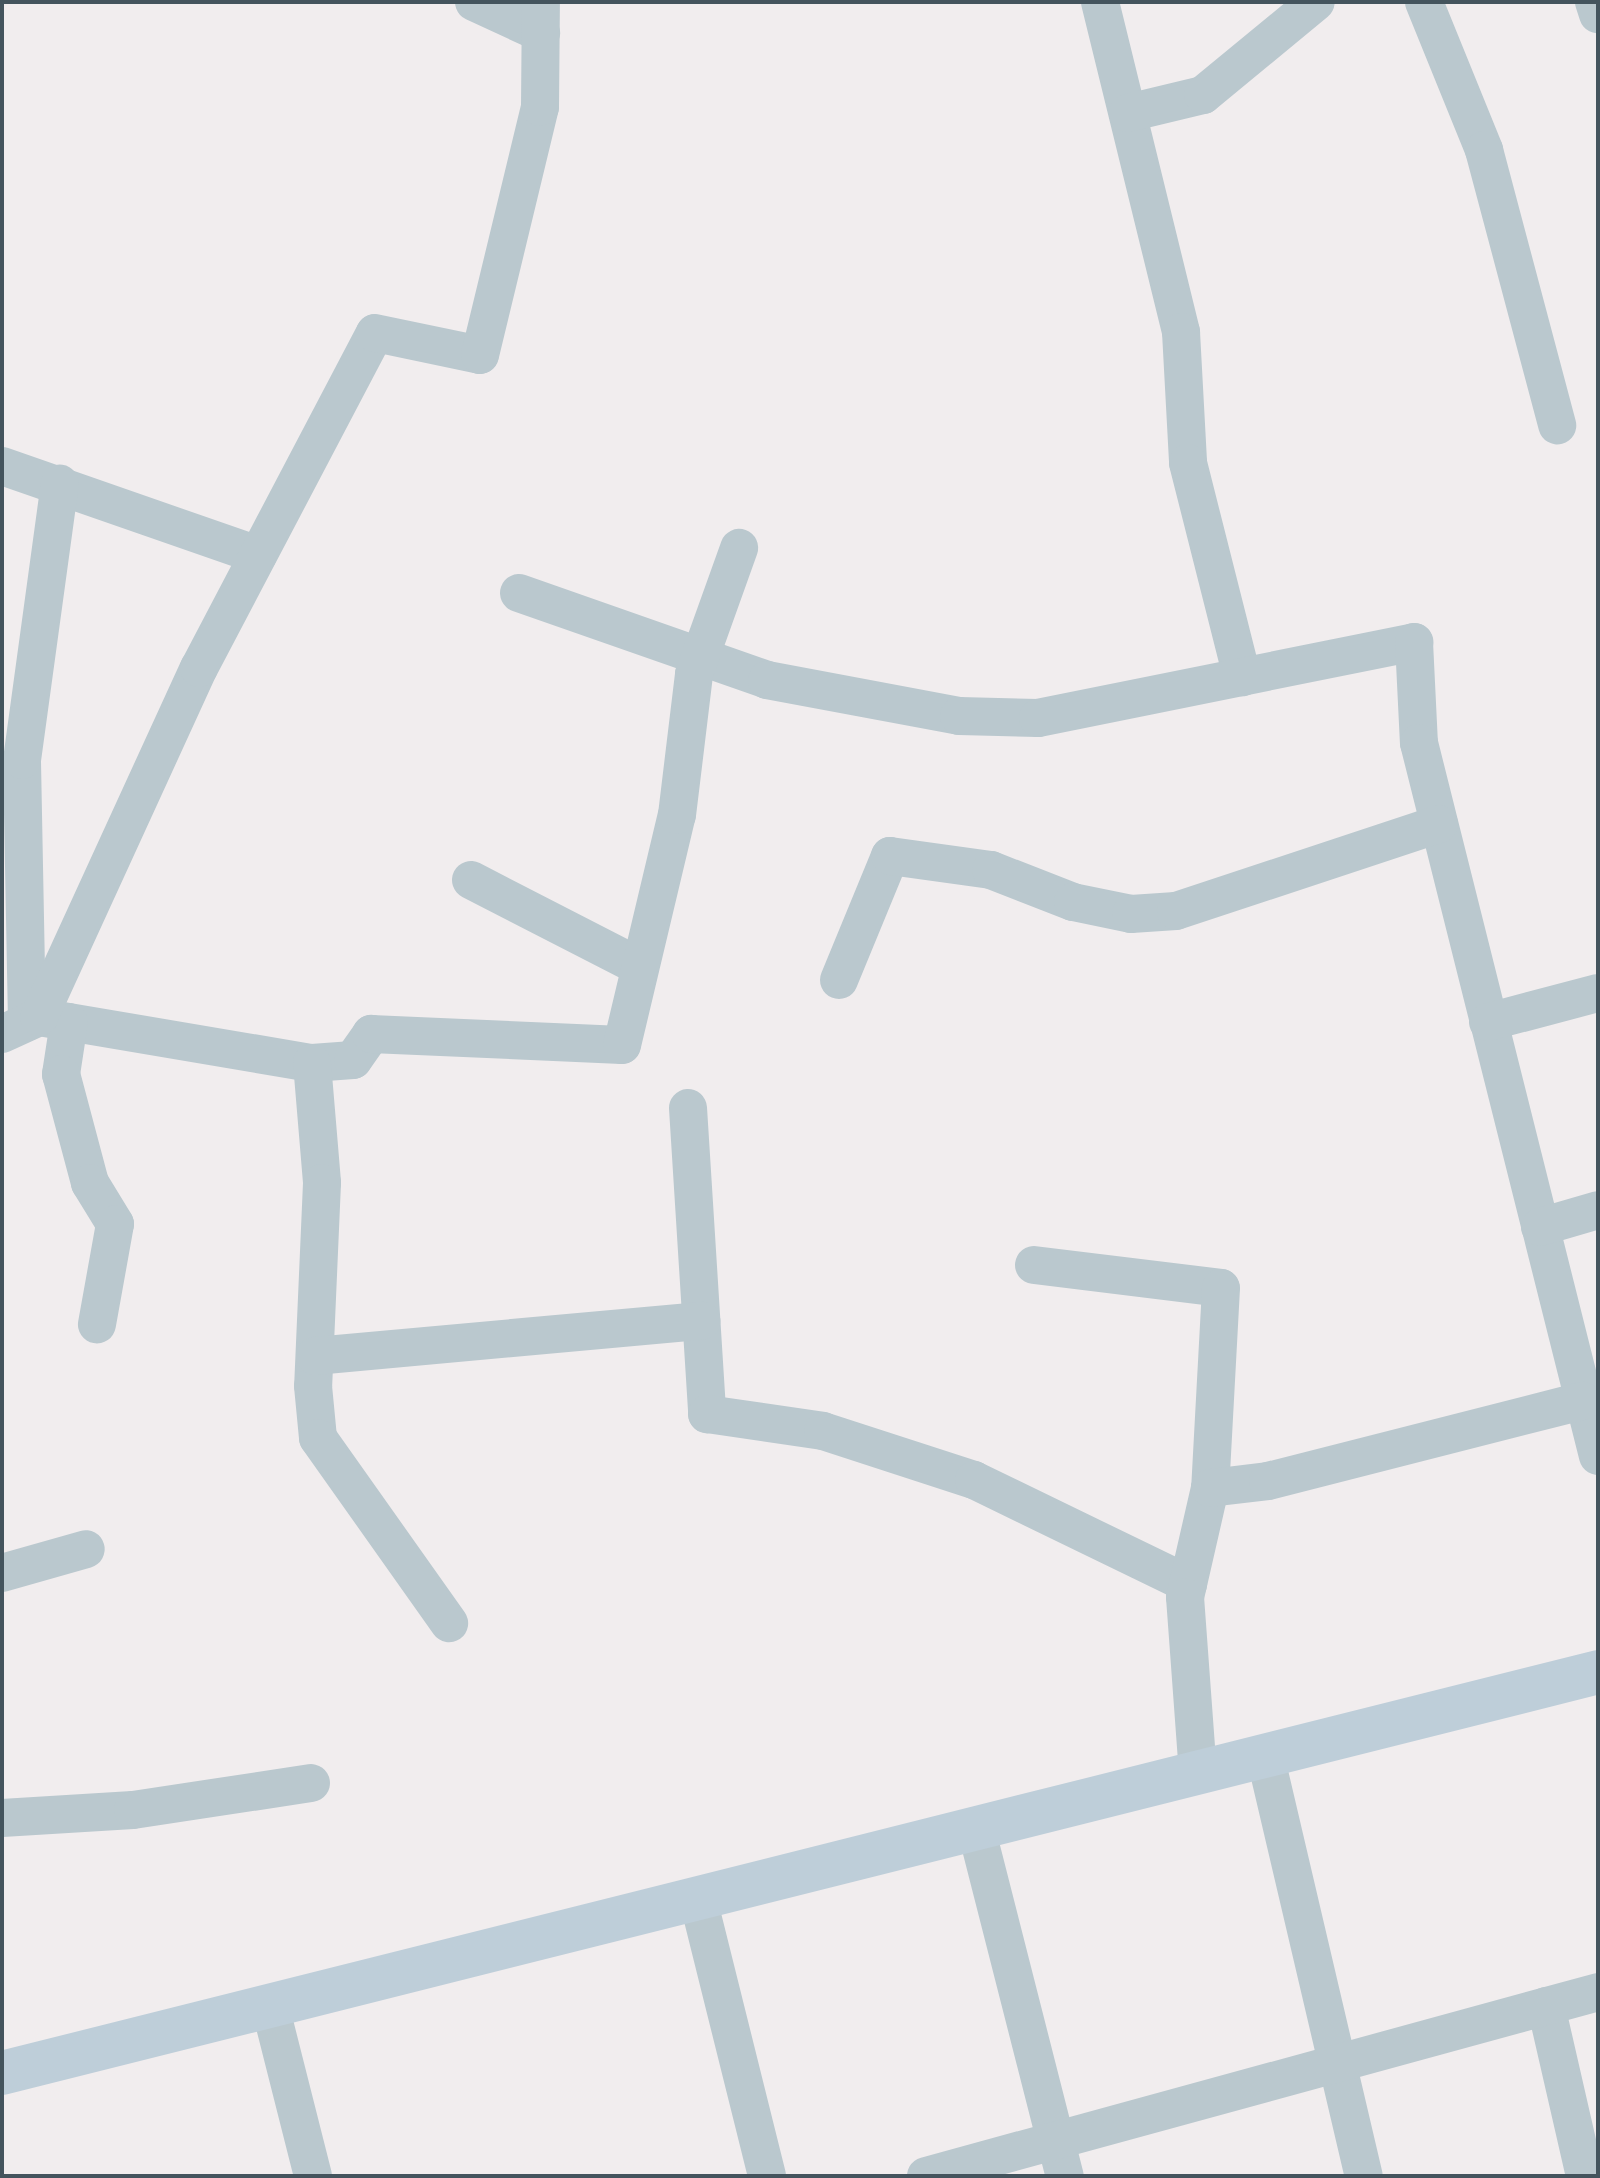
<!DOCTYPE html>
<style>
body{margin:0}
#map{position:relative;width:1600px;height:2178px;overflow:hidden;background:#f1edee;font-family:"PT Sans Narrow",sans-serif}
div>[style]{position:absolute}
.street>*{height:38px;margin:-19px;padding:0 19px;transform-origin:19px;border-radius:19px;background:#bac8ce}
.secondary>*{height:44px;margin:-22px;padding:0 22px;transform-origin:22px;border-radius:22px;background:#beced9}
span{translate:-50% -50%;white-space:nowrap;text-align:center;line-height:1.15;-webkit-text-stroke:6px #fff;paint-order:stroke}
.frame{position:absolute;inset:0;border:4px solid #44545d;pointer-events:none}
</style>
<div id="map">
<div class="street">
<div style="left:474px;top:2px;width:74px;rotate:24.8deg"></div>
<div style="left:1100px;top:2px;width:340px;rotate:76.2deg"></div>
<div style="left:1181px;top:332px;width:131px;rotate:86.9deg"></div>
<div style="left:1188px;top:463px;width:221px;rotate:75.8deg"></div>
<div style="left:1424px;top:2px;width:160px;rotate:67.9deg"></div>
<div style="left:1484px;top:150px;width:285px;rotate:75.1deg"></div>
<div style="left:1594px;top:2px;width:13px;rotate:72deg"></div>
<div style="left:1128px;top:113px;width:77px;rotate:-13.5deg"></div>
<div style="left:1203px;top:95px;width:146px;rotate:-39.5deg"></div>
<div style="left:2px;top:466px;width:271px;rotate:19.2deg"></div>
<div style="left:519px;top:593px;width:263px;rotate:19.3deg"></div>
<div style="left:767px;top:680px;width:195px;rotate:10.6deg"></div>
<div style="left:959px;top:716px;width:79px;rotate:1.5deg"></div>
<div style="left:1038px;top:718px;width:384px;rotate:-11.4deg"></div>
<div style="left:1414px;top:642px;width:101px;rotate:87.2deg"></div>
<div style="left:1419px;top:743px;width:735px;rotate:75.91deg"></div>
<div style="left:471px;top:880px;width:190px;rotate:27.2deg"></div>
<div style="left:839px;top:980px;width:134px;rotate:-67.6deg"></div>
<div style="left:890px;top:856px;width:102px;rotate:7.9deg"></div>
<div style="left:991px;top:870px;width:88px;rotate:21.3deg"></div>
<div style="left:1073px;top:902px;width:59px;rotate:11.7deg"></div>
<div style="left:1131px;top:914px;width:45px;rotate:-3.8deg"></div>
<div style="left:1176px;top:911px;width:277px;rotate:-18.3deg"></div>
<div style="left:39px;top:1017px;width:277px;rotate:9.6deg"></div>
<div style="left:312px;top:1063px;width:41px;rotate:-4.2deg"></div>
<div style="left:353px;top:1060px;width:32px;rotate:-55deg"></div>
<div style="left:371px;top:1034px;width:251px;rotate:2.5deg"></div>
<div style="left:622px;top:1045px;width:236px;rotate:-76.6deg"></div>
<div style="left:677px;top:815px;width:142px;rotate:-83.1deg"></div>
<div style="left:694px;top:674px;width:134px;rotate:-70.3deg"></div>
<div style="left:27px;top:1022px;width:262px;rotate:-91.1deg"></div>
<div style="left:22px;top:760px;width:279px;rotate:-82.2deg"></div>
<div style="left:69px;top:1022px;width:53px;rotate:98.7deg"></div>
<div style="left:61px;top:1074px;width:113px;rotate:75.1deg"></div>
<div style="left:90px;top:1183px;width:48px;rotate:58.6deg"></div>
<div style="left:115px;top:1224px;width:102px;rotate:100.2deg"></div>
<div style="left:1488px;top:1022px;width:114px;rotate:-14.8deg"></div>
<div style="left:2px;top:1034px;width:41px;rotate:-24.7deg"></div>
<div style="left:39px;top:1017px;width:384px;rotate:-65.4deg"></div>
<div style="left:199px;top:668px;width:378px;rotate:-62.3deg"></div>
<div style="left:375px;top:333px;width:107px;rotate:11.8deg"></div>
<div style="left:480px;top:355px;width:255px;rotate:-76.4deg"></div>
<div style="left:540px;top:107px;width:105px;rotate:-89.5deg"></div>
<div style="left:312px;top:1063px;width:120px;rotate:85.2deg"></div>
<div style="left:322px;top:1183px;width:203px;rotate:92.5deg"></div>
<div style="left:313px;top:1386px;width:52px;rotate:84.5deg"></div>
<div style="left:318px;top:1438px;width:227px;rotate:54.7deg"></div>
<div style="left:688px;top:1108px;width:307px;rotate:86.4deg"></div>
<div style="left:707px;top:1414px;width:117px;rotate:8.3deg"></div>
<div style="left:823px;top:1431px;width:159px;rotate:18deg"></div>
<div style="left:974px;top:1480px;width:238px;rotate:25.9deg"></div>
<div style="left:1540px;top:1227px;width:60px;rotate:-16.3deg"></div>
<div style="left:1034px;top:1265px;width:188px;rotate:7deg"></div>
<div style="left:1221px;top:1288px;width:200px;rotate:93.1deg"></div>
<div style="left:1210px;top:1488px;width:112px;rotate:102.9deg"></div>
<div style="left:1185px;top:1597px;width:175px;rotate:85.8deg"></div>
<div style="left:315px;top:1356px;width:388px;rotate:-5.2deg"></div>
<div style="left:1210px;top:1488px;width:58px;rotate:-6.9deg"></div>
<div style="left:1268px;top:1481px;width:325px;rotate:-14.3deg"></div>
<div style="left:2px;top:1573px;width:87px;rotate:-15.9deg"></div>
<div style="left:1265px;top:1755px;width:432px;rotate:76.8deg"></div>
<div style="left:2px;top:1818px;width:131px;rotate:-3.5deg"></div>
<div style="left:133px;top:1810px;width:180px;rotate:-8.6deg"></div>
<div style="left:976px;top:1828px;width:359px;rotate:75.7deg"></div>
<div style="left:698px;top:1899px;width:285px;rotate:76deg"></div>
<div style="left:270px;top:2006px;width:175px;rotate:75.8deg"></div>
<div style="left:1546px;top:2006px;width:174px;rotate:77.1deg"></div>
<div style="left:926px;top:2176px;width:697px;rotate:-15.31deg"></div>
</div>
<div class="secondary">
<div style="left:2px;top:2073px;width:1646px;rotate:-14.1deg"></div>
</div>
<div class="frame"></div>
</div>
